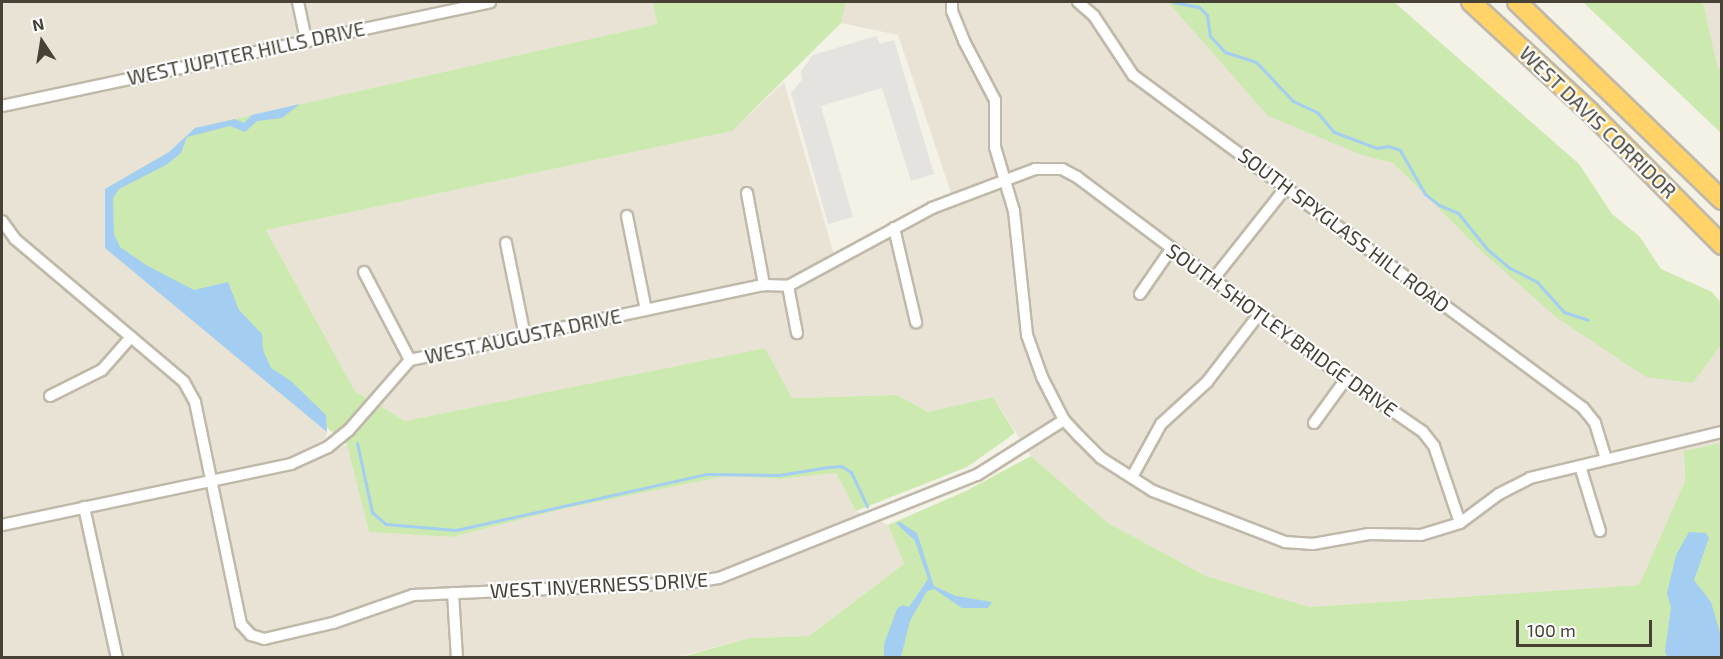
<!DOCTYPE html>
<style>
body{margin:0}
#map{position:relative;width:1723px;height:659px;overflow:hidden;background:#f4f1e7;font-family:"Exo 2",sans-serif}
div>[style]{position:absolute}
.residential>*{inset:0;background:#e8e3d5}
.green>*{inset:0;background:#cce9af}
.parking>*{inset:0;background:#e5e3df}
.water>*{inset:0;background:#a3cef2}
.stream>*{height:3px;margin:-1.5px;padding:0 1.5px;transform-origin:1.5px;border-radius:1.5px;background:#a3cef2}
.roads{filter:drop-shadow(2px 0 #c0b9aa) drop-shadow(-2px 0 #c0b9aa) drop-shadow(0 2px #c0b9aa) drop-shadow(0 -2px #c0b9aa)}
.street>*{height:10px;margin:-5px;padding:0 5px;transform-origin:5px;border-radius:5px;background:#fff}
.highway>*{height:18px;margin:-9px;padding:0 9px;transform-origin:9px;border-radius:9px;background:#ffd367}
span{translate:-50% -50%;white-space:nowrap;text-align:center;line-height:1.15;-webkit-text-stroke:4.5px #fff;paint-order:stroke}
.street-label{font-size:20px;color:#474136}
.frame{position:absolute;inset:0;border:3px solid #474136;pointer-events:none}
.north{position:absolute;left:12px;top:12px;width:60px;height:60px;-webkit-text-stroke:4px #fff;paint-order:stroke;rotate:348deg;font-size:16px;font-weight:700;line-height:24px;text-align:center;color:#474136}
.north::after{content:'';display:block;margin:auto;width:21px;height:27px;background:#474136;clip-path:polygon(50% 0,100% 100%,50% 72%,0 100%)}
.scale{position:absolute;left:1516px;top:620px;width:136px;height:27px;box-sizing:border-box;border:3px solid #474136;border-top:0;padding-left:8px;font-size:18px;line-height:21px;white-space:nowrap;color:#474136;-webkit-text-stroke:4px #fff;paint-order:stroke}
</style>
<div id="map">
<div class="residential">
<div style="clip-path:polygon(2px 2px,653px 2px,657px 24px,195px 128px,169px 152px,105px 189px,327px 432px,325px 439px,289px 458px,2px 518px)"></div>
<div style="clip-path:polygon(846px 2px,1168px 2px,1180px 15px,1393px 163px,1480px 250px,1693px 383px,1721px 345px,1721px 443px,1684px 451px,1685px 481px,1639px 585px,1309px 607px,1206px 576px,1108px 523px,1031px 456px,993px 397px,928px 412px,897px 395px,792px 398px,765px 348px,405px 421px,355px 391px,266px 230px,732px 131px,784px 82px,835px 258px,953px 199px,898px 35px,841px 23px)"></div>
<div style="clip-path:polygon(1703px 2px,1721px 2px,1721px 69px,1718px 70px)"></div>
<div style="clip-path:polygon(348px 444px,369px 532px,452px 537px,561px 509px,726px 476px,780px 479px,836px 473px,856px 511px,888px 525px,904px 564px,809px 636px,749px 638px,678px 657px,2px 658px,2px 532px,294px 471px)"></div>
</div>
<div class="green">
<div style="clip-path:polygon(653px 2px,846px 2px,841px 23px,732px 131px,266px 230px,355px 391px,405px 421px,765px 348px,792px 398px,897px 395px,928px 412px,993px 397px,1015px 433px,967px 467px,856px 511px,836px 473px,780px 479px,726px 476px,562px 509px,452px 537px,369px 532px,347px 444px,105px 248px,105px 189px,169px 152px,195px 128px,657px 24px)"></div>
<div style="clip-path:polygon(1168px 2px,1394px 2px,1579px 164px,1612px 214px,1639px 236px,1661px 269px,1712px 292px,1721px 303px,1721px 345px,1693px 383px,1646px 377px,1556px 317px,1480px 250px,1393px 163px,1362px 155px,1268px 116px)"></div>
<div style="clip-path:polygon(1583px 2px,1703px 2px,1718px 69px,1721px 69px,1721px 133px)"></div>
<div style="clip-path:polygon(1721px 443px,1721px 657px,678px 658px,749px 638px,809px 636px,904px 564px,888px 525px,966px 491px,1031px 456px,1108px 523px,1206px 576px,1309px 607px,1639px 585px,1685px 481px,1684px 451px)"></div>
</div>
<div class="parking">
<div style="clip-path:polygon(876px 36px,880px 44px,894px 40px,934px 174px,911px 181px,882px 88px,821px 106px,853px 217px,828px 224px,791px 93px,802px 80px,801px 71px,813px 55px)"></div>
</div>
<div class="water">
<div style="clip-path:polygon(300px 104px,282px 118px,257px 121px,245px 132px,230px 126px,187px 137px,181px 153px,166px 165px,119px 189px,113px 198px,114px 234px,120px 247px,146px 265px,194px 290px,228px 282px,239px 310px,262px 334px,263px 350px,271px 368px,291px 381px,326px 415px,327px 432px,105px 248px,105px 189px,169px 152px,195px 128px,235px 119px,244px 123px,252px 115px)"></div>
<div style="clip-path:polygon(900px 522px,917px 533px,934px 586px,956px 596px,992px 602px,988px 608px,962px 608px,934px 589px,927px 591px,910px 621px,901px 657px,884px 657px,884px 644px,897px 609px,902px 605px,909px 607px,928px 579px,915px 541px,896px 523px)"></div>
<div style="clip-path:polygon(1689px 532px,1706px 533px,1709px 538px,1694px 580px,1711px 602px,1721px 636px,1721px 657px,1667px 657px,1665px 651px,1671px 607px,1667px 593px,1676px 555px)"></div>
</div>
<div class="stream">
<div style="left:1173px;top:2px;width:26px;rotate:11deg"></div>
<div style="left:1199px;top:7px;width:11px;rotate:45deg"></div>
<div style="left:1207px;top:15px;width:21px;rotate:82deg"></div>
<div style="left:1210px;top:36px;width:22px;rotate:47deg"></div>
<div style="left:1225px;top:52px;width:33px;rotate:18deg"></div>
<div style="left:1256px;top:62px;width:54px;rotate:46.5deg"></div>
<div style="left:1293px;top:101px;width:26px;rotate:25deg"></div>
<div style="left:1317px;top:112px;width:26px;rotate:50deg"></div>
<div style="left:1334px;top:132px;width:46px;rotate:20.4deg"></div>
<div style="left:1377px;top:148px;width:11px;rotate:-10deg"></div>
<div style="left:1388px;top:146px;width:13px;rotate:18deg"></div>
<div style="left:1400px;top:150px;width:51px;rotate:60.4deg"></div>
<div style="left:1425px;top:194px;width:18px;rotate:38deg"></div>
<div style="left:1439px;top:205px;width:21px;rotate:23deg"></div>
<div style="left:1458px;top:213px;width:46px;rotate:51.1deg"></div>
<div style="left:1487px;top:249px;width:30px;rotate:40deg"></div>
<div style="left:1510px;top:268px;width:30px;rotate:27deg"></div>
<div style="left:1537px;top:282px;width:40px;rotate:48deg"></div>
<div style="left:1564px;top:312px;width:25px;rotate:18deg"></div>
<div style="left:357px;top:443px;width:71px;rotate:77.7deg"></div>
<div style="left:372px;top:512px;width:18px;rotate:41deg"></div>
<div style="left:386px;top:524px;width:70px;rotate:4.9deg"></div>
<div style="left:456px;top:530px;width:256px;rotate:-12.6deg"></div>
<div style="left:706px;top:474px;width:73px;rotate:0.8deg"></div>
<div style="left:779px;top:475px;width:50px;rotate:-9.3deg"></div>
<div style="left:828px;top:467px;width:13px;rotate:-4deg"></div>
<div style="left:841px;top:466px;width:12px;rotate:31deg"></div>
<div style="left:851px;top:472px;width:38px;rotate:65deg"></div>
</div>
<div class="roads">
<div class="street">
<div style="left:298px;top:2px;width:39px;rotate:78deg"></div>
<div style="left:952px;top:2px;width:9px;rotate:90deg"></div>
<div style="left:952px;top:11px;width:32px;rotate:68deg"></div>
<div style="left:964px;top:41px;width:67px;rotate:62.3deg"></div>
<div style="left:995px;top:100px;width:47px;rotate:90deg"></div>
<div style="left:995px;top:147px;width:67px;rotate:73.5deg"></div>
<div style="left:1014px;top:211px;width:125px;rotate:84deg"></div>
<div style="left:1027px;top:335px;width:45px;rotate:70.3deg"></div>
<div style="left:1042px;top:377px;width:48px;rotate:62.9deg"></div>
<div style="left:1064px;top:420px;width:23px;rotate:47deg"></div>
<div style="left:1080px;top:437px;width:30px;rotate:45deg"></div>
<div style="left:1101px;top:458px;width:62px;rotate:32.4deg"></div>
<div style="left:1153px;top:491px;width:142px;rotate:21.1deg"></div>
<div style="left:1285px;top:542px;width:28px;rotate:4deg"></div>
<div style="left:1313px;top:544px;width:57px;rotate:-10.1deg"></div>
<div style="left:1369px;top:534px;width:52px;rotate:1.1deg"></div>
<div style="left:1421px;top:535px;width:41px;rotate:-17.1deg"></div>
<div style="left:1460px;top:523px;width:49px;rotate:-36.6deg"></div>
<div style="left:1499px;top:494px;width:35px;rotate:-27deg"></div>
<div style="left:1530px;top:478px;width:197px;rotate:-13.5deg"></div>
<div style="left:1078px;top:2px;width:21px;rotate:41deg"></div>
<div style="left:1094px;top:16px;width:71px;rotate:56.5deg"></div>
<div style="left:1133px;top:75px;width:560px;rotate:36.5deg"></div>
<div style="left:1583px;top:408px;width:19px;rotate:51deg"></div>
<div style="left:1595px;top:423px;width:37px;rotate:73deg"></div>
<div style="left:2px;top:106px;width:499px;rotate:-12deg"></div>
<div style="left:747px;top:193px;width:94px;rotate:79.5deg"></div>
<div style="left:627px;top:216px;width:96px;rotate:78.6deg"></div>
<div style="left:2px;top:221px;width:22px;rotate:54deg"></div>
<div style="left:15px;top:239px;width:221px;rotate:40.2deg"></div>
<div style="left:184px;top:382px;width:23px;rotate:61deg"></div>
<div style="left:195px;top:402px;width:227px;rotate:78.3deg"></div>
<div style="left:241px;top:624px;width:15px;rotate:48deg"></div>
<div style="left:251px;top:635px;width:14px;rotate:17deg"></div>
<div style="left:264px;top:639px;width:71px;rotate:-13.1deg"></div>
<div style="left:333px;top:623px;width:85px;rotate:-19.3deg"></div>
<div style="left:413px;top:595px;width:274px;rotate:-2.5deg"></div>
<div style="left:687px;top:583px;width:32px;rotate:-9deg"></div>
<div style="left:719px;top:578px;width:278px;rotate:-21.8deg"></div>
<div style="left:977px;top:475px;width:103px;rotate:-32.3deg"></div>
<div style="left:894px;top:228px;width:97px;rotate:76.8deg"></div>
<div style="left:506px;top:243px;width:95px;rotate:78.5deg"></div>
<div style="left:364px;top:272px;width:99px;rotate:62.4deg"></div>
<div style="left:1215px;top:277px;width:116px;rotate:-51.6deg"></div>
<div style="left:788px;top:286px;width:48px;rotate:79.2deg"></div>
<div style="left:1140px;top:294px;width:55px;rotate:-55.4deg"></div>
<div style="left:50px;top:396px;width:58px;rotate:-26.6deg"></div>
<div style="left:102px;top:370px;width:44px;rotate:-48.7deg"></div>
<div style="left:1314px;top:423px;width:54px;rotate:-54deg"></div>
<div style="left:1580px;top:466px;width:68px;rotate:72.9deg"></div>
<div style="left:1132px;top:477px;width:60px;rotate:-61.3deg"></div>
<div style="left:1161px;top:424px;width:62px;rotate:-42.4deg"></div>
<div style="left:1207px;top:382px;width:87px;rotate:-52.5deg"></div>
<div style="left:84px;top:507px;width:155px;rotate:77.7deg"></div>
<div style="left:2px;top:525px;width:295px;rotate:-11.9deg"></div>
<div style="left:291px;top:464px;width:41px;rotate:-24.7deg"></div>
<div style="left:328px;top:447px;width:27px;rotate:-39deg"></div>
<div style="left:349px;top:430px;width:93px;rotate:-48.9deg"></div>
<div style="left:410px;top:360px;width:362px;rotate:-12deg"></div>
<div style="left:764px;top:285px;width:24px;rotate:2deg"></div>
<div style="left:788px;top:286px;width:164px;rotate:-28.4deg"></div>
<div style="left:932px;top:208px;width:110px;rotate:-20.7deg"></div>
<div style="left:1035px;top:169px;width:27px"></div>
<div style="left:1062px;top:169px;width:17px;rotate:28deg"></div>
<div style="left:1077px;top:177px;width:336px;rotate:36.9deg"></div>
<div style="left:1346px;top:379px;width:93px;rotate:34.5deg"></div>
<div style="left:1423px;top:432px;width:18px;rotate:52deg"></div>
<div style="left:1434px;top:446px;width:81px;rotate:71.3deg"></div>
<div style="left:453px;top:593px;width:65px;rotate:86.5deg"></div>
</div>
<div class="highway">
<div style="left:1471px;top:2px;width:161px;rotate:42.7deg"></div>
<div style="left:1589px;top:111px;width:189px;rotate:45.2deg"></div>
<div style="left:1517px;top:2px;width:285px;rotate:44deg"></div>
</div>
</div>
<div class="street-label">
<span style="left:246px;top:53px;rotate:-12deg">WEST JUPITER HILLS DRIVE</span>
<span style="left:1598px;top:122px;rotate:44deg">WEST DAVIS CORRIDOR</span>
<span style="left:1344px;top:230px;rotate:37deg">SOUTH SPYGLASS HILL ROAD</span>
<span style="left:1282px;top:330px;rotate:36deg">SOUTH SHOTLEY BRIDGE DRIVE</span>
<span style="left:523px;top:336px;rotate:-12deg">WEST AUGUSTA DRIVE</span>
<span style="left:599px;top:585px;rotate:-3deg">WEST INVERNESS DRIVE</span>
</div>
<div class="frame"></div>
<div class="north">N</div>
<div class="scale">100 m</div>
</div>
